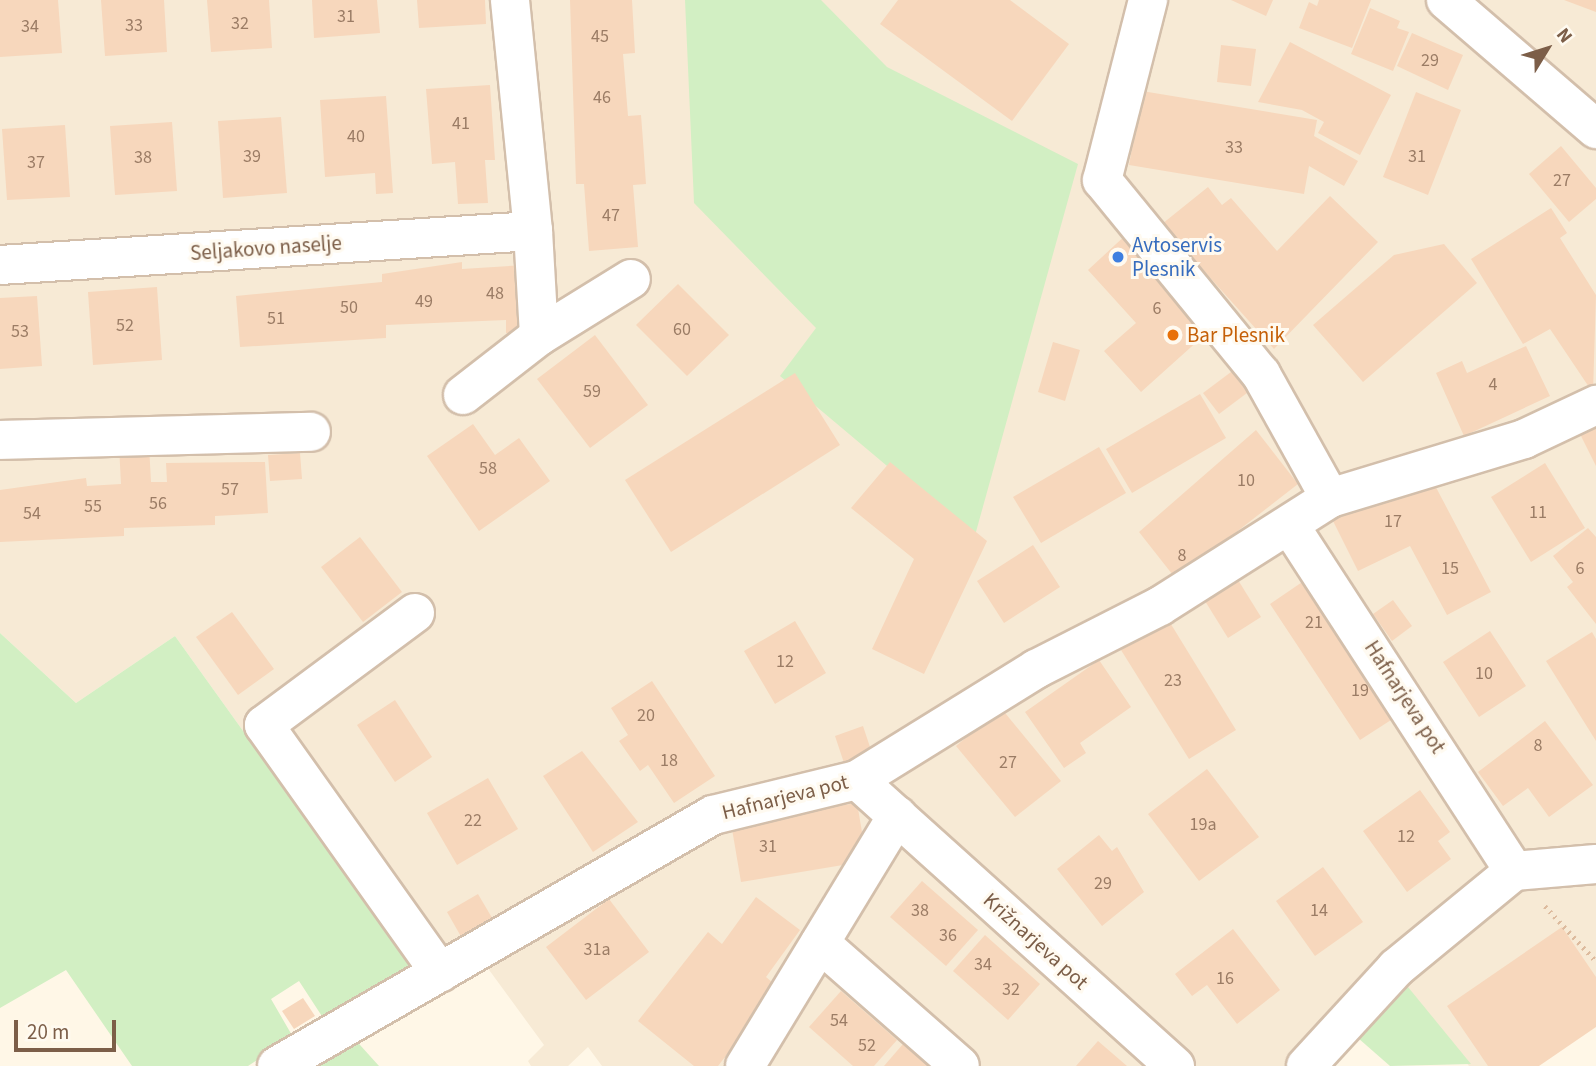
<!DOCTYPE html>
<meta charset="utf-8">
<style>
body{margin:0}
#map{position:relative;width:1596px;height:1066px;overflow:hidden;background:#fff7e7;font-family:"Source Sans 3",sans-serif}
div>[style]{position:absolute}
.residential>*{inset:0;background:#f7ead5}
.green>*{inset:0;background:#d2efc3}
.building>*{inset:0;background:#f7d7bc}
.path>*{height:4.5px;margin-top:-2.25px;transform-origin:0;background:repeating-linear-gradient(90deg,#ddbb9e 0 2px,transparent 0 7px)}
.roads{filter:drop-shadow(2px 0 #d3bfab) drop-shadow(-2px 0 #d3bfab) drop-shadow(0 2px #d3bfab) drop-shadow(0 -2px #d3bfab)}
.minor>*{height:38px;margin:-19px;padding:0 19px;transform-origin:19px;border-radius:19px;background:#fff}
.dots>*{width:19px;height:19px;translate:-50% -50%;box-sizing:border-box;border:4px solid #fffaf0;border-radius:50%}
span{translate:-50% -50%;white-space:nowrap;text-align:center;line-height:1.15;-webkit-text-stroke:6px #fffaf0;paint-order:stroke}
.number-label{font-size:18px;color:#9b7c65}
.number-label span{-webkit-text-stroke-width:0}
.shop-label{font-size:21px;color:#366cbe}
.left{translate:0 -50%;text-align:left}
.street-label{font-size:21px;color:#7c5e48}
.food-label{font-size:21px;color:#c56008}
.north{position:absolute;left:1512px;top:14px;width:70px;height:70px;-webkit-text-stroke:5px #fffaf0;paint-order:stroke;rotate:52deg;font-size:19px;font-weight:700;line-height:28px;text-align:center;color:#7c5e48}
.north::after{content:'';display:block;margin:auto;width:24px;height:32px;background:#7c5e48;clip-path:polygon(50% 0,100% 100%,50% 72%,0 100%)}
.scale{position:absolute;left:14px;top:1020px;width:102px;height:32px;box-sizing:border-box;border:4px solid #7c5e48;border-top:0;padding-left:9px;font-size:21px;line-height:24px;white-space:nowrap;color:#7c5e48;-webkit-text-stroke:5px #fffaf0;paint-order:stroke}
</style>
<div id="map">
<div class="residential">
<div style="clip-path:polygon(0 0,1596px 0,1596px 1015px,1529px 1066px,1469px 1066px,1399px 976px,1318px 1066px,602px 1066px,588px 1047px,568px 1066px,531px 1066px,528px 1061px,544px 1045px,484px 963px,411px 965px,175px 636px,76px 703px,0 633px)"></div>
</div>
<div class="green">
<div style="clip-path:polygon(685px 0,821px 0,887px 67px,1078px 164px,974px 539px,780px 376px,816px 328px,694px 203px)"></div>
<div style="clip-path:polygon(0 633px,76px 703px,175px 636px,411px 965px,329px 1027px,299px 981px,271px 999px,293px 1037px,248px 1066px,132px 1066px,66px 970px,0 1008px)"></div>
<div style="clip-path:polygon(1399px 976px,1471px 1064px,1390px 1066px,1350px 1031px)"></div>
<div style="clip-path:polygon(351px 1035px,379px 1066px,298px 1066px)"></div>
</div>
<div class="building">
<div style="clip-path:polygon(0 0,58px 0,62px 53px,0 57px)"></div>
<div style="clip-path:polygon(101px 0,164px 0,167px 52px,105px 56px)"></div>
<div style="clip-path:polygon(207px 0,269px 0,272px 48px,211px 52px)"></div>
<div style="clip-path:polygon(312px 0,377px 0,380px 33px,314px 38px)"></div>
<div style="clip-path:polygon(417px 0,485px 0,486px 24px,419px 28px)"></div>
<div style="clip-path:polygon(570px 0,632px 0,635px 53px,623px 54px,628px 116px,641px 115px,643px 141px,646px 184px,633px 185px,638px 247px,589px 251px,584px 184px,576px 184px)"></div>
<div style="clip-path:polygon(898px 0,1010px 0,1069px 44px,1012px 121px,880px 24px)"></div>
<div style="clip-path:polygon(1231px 0,1273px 0,1266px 16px)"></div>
<div style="clip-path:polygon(1319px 0,1371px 0,1352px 48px,1299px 28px,1309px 2px,1317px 6px)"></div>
<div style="clip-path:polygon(1565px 0,1596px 0,1596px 12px,1564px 0)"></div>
<div style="clip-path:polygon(1370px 8px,1400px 21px,1397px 28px,1409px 32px,1393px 71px,1351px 54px)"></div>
<div style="clip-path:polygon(1412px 33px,1463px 55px,1448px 90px,1397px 66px)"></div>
<div style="clip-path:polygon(1290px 42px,1391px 95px,1360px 155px,1318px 133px,1324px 122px,1302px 110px,1258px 102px)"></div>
<div style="clip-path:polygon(1221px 45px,1256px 49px,1251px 86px,1217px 82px)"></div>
<div style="clip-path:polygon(490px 85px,495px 160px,485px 160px,488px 203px,458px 204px,455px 162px,432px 164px,426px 89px)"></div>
<div style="clip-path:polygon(1142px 91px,1317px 120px,1314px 136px,1358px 161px,1344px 186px,1309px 166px,1304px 194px,1129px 165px)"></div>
<div style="clip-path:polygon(1416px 92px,1461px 110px,1428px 195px,1383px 177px)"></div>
<div style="clip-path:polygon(386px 96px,393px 193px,376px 194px,375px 173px,325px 177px,320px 100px)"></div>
<div style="clip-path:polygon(281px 117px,287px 193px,223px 198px,218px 121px)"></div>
<div style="clip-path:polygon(172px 122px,177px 191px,115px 195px,110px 126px)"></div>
<div style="clip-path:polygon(65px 125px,70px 197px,7px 200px,2px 129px)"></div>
<div style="clip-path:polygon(1561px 146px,1596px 188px,1596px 199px,1569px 222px,1529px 174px)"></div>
<div style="clip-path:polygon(1208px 187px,1222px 205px,1231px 198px,1277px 251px,1330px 196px,1378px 242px,1274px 349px,1162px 224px)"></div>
<div style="clip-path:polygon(1551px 208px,1567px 233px,1560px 238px,1596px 295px,1593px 393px,1550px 329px,1523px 344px,1471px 259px)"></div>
<div style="clip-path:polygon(1129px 232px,1210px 330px,1141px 392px,1104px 351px,1136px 323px,1088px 270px)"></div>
<div style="clip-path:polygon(1444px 244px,1477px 283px,1363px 382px,1313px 325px,1394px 255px)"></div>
<div style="clip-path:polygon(462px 262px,462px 269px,525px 265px,529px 331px,506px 333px,506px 320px,386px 325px,386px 338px,240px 347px,236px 296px,382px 282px,382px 274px)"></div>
<div style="clip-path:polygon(678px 284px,729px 335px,687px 376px,636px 325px)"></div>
<div style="clip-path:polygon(157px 287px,162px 360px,93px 365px,88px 292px)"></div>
<div style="clip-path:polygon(37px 296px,42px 366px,0 369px,0 298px)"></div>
<div style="clip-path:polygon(595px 335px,648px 405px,590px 448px,537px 379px)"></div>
<div style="clip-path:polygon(1053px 342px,1080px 350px,1065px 401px,1038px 392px)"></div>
<div style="clip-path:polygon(1526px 346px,1550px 396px,1464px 436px,1436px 373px,1462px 361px,1467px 373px)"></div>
<div style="clip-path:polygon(1239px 366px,1255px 387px,1219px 414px,1203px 393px)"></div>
<div style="clip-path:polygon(795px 373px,840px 445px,671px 552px,625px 480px)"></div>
<div style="clip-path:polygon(1200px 394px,1226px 438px,1132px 493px,1106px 449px)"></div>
<div style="clip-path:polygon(473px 424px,495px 455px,519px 438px,550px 481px,479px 531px,427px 456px)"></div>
<div style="clip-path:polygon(1596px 426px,1596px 466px,1580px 434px)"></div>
<div style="clip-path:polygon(1256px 430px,1298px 484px,1176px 579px,1139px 532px)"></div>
<div style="clip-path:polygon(149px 445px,151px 482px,167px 482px,166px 463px,265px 462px,268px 513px,215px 516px,215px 525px,124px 528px,124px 536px,0 542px,0 490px,86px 478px,87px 486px,121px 484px,119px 446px)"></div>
<div style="clip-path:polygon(1099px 447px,1126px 493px,1041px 543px,1013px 497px)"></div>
<div style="clip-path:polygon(300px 453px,302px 479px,270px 481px,268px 455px)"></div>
<div style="clip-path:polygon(890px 462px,987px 541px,924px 674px,872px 649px,914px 559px,851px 508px)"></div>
<div style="clip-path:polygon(1545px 463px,1585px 528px,1531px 562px,1491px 497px)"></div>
<div style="clip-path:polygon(1429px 474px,1491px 592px,1447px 615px,1410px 546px,1358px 571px,1333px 521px)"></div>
<div style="clip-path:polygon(1588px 528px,1596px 537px,1596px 624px,1567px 587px,1573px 582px,1553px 556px)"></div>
<div style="clip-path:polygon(360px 537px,402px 592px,363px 622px,321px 567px)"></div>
<div style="clip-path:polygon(1033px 545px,1060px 587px,1004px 623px,977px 581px)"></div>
<div style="clip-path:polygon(1314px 574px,1405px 711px,1360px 740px,1270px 604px)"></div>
<div style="clip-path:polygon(1238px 580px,1261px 617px,1228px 638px,1205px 601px)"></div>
<div style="clip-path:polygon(1393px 600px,1412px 626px,1392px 641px,1373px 614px)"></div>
<div style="clip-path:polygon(232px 612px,274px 669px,238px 695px,196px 637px)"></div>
<div style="clip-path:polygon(795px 621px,826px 673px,775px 704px,744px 651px)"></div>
<div style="clip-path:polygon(1169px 621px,1236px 730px,1189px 759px,1121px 650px)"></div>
<div style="clip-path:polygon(1490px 631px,1526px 686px,1479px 717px,1443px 662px)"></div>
<div style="clip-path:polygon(1592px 632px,1596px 639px,1596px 741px,1546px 661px)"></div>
<div style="clip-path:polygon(1099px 660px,1131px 707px,1080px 743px,1086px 753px,1064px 768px,1025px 712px)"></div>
<div style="clip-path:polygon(652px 681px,715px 776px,674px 803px,648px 765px,640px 771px,619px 741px,628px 735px,611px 708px)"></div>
<div style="clip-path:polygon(395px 700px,432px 757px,395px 782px,357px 725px)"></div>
<div style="clip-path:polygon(1001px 708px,1061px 781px,1015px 817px,956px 746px)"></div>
<div style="clip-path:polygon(1545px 721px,1593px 785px,1549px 817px,1528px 788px,1503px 806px,1478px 772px)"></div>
<div style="clip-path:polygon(863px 726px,873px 756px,845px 766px,835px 736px)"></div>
<div style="clip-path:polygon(582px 751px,638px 822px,593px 852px,543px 776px)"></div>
<div style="clip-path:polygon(1207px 769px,1259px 837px,1199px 881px,1148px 814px)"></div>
<div style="clip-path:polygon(488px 778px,518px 829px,457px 865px,427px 813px)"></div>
<div style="clip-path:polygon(1420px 790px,1450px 832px,1438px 841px,1451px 859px,1407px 892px,1363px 831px)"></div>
<div style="clip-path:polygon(857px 803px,867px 861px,741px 882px,731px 823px)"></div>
<div style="clip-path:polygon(1099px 835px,1112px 851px,1117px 847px,1144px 892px,1102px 926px,1057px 869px)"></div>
<div style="clip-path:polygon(1323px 867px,1363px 922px,1315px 956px,1276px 901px)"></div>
<div style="clip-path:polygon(922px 881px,978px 930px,946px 966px,890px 917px)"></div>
<div style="clip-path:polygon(478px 894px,498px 928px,467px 947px,447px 912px)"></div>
<div style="clip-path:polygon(756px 897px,800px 930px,766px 977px,779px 988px,718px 1066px,694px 1066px,638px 1021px,708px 932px,722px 944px)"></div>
<div style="clip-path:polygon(609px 899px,649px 952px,586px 1000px,546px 947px)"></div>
<div style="clip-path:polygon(1562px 927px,1596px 977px,1596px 1027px,1539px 1066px,1488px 1066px,1447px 1006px)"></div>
<div style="clip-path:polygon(1233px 929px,1280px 990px,1237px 1024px,1207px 985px,1192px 996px,1175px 974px)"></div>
<div style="clip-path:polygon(985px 935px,1040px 984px,1008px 1020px,953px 971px)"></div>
<div style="clip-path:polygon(841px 991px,897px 1040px,874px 1066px,853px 1066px,809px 1027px)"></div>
<div style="clip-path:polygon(303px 998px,315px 1016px,294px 1029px,282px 1011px)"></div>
<div style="clip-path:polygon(1098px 1041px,1127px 1066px,1076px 1066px)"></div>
<div style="clip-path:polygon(903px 1044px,928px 1066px,884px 1066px)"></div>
</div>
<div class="path">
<div style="left:1545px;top:906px;width:75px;rotate:47.2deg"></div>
</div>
<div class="roads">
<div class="minor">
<div style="left:1148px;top:0;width:186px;rotate:104.3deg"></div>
<div style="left:1102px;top:180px;width:251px;rotate:50.7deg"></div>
<div style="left:1261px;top:374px;width:142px;rotate:60.9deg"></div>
<div style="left:1446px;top:0;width:198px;rotate:40.7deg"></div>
<div style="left:533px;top:231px;width:105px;rotate:86.7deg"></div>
<div style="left:539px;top:336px;width:108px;rotate:-31.8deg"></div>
<div style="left:0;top:265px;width:534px;rotate:-3.65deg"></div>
<div style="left:533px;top:231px;width:232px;rotate:-95.7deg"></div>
<div style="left:463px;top:395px;width:96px;rotate:-37.8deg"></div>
<div style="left:0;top:440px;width:311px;rotate:-1.5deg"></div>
<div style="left:1290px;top:526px;width:411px;rotate:57deg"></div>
<div style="left:415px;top:613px;width:188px;rotate:143.4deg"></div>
<div style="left:264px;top:725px;width:304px;rotate:54.6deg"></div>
<div style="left:857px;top:780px;width:428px;rotate:42deg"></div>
<div style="left:820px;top:943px;width:186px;rotate:41.3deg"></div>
<div style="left:277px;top:1066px;width:503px;rotate:-29.93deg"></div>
<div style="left:713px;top:815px;width:148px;rotate:-13.7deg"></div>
<div style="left:857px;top:780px;width:211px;rotate:-31.8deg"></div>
<div style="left:1036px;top:669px;width:139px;rotate:-26.9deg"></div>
<div style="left:1160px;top:606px;width:201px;rotate:-32.4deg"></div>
<div style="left:1330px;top:498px;width:203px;rotate:-16.9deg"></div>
<div style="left:1524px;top:439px;width:80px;rotate:-25.3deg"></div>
<div style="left:745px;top:1066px;width:293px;rotate:-58.7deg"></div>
<div style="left:1306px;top:1066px;width:133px;rotate:-47.4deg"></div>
<div style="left:1396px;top:968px;width:153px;rotate:-39.4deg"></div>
<div style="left:1514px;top:871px;width:82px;rotate:-4.9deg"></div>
</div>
</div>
<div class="dots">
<div style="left:1118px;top:257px;background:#3f7fe0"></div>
<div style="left:1173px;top:335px;background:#e8710a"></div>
</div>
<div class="number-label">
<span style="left:346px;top:17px">31</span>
<span style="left:240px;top:24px">32</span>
<span style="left:134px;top:26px">33</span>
<span style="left:30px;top:27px">34</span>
<span style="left:600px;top:37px">45</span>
<span style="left:1430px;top:61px">29</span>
<span style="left:602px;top:98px">46</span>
<span style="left:461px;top:124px">41</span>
<span style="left:356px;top:137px">40</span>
<span style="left:1234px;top:148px">33</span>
<span style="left:252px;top:157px">39</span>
<span style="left:1417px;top:157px">31</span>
<span style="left:143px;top:158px">38</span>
<span style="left:36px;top:163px">37</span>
<span style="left:1562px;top:181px">27</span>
<span style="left:611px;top:216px">47</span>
<span style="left:495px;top:294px">48</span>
<span style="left:424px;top:302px">49</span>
<span style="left:349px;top:308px">50</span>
<span style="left:1157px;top:309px">6</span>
<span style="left:276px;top:319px">51</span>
<span style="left:125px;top:326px">52</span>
<span style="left:682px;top:330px">60</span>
<span style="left:20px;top:332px">53</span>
<span style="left:1493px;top:385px">4</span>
<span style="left:592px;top:392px">59</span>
<span style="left:488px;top:469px">58</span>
<span style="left:1246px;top:481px">10</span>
<span style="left:230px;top:490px">57</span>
<span style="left:158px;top:504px">56</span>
<span style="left:93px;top:507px">55</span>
<span style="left:1538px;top:513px">11</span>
<span style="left:32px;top:514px">54</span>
<span style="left:1393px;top:522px">17</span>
<span style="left:1182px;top:556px">8</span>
<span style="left:1450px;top:569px">15</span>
<span style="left:1580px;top:569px">6</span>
<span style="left:1314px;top:623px">21</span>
<span style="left:785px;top:662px">12</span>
<span style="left:1484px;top:674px">10</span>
<span style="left:1173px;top:681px">23</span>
<span style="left:1360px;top:691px">19</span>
<span style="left:646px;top:716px">20</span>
<span style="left:1538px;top:746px">8</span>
<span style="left:669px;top:761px">18</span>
<span style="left:1008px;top:763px">27</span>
<span style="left:473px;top:821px">22</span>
<span style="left:1203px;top:825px">19a</span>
<span style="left:1406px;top:837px">12</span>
<span style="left:768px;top:847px">31</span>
<span style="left:1103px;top:884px">29</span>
<span style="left:920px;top:911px">38</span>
<span style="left:1319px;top:911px">14</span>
<span style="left:948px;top:936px">36</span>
<span style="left:597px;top:950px">31a</span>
<span style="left:983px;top:965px">34</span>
<span style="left:1225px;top:979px">16</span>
<span style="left:1011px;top:990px">32</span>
<span style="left:839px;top:1021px">54</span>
<span style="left:867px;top:1046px">52</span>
</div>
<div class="shop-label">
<span class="left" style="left:1132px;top:257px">Avtoservis<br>Plesnik</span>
</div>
<div class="street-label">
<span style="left:266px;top:248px;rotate:-4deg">Seljakovo naselje</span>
<span style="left:1405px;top:697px;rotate:57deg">Hafnarjeva pot</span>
<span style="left:785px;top:797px;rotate:-14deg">Hafnarjeva pot</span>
<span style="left:1036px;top:941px;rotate:42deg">Križnarjeva pot</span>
</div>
<div class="food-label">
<span class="left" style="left:1187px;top:335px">Bar Plesnik</span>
</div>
<div class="north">N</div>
<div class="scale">20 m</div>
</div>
